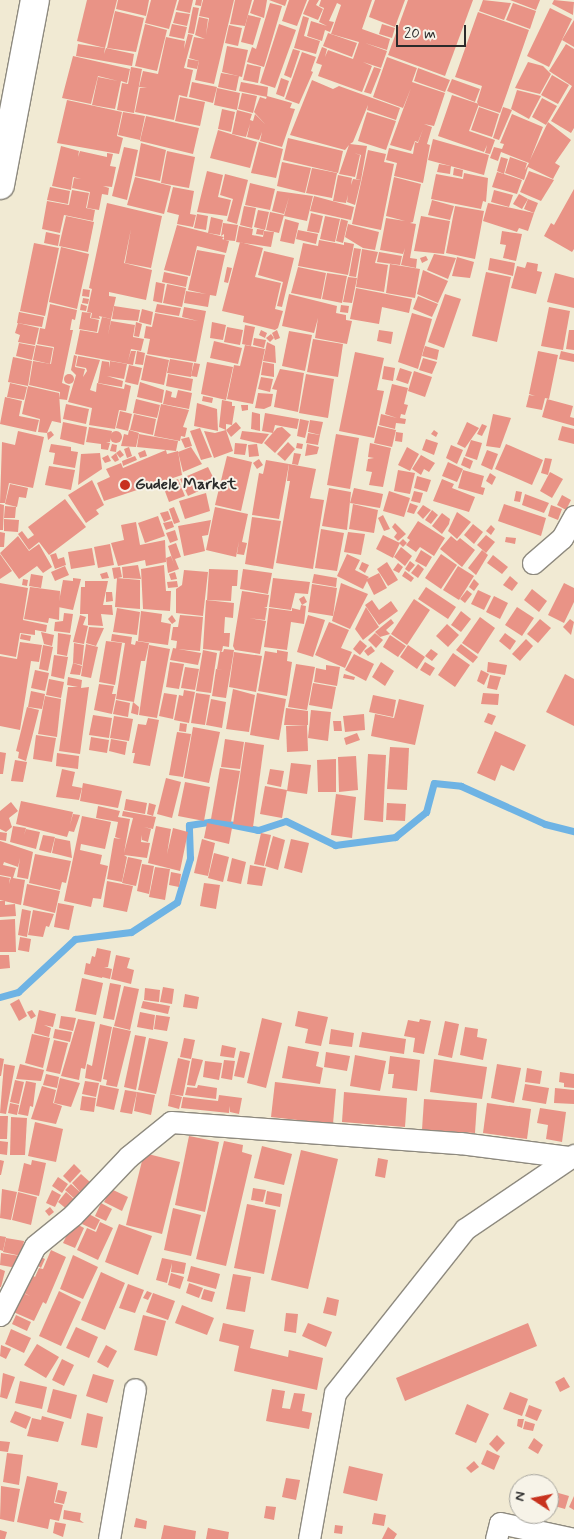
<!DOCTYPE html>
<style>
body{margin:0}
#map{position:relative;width:574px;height:1539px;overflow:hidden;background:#f1ead3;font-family:Mynerve,sans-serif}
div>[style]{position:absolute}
.stream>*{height:7px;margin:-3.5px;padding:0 3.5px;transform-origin:3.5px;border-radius:3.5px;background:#6eb3e4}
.building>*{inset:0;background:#e99386}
.round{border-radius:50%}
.roads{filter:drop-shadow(1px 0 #8e8a7f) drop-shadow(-1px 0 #8e8a7f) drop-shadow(0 1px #8e8a7f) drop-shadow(0 -1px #8e8a7f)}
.minor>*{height:21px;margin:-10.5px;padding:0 10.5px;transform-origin:10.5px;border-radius:10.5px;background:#fff}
.trunk>*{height:28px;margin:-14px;padding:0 14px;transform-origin:14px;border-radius:14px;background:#fff}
.dots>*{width:14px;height:14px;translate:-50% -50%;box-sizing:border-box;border:2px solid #f7f3e8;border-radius:50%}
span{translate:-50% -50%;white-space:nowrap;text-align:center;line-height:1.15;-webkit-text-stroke:4px #f7f3e8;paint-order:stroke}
.poi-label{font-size:16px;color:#2b2b2b;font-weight:700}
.left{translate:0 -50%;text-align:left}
.north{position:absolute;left:509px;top:1474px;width:50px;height:50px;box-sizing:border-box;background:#f7f3e8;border:1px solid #a5a39c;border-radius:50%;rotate:281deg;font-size:14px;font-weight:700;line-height:20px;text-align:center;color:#2b2b2b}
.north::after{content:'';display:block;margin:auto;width:18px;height:22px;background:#c8321e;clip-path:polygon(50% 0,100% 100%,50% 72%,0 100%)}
.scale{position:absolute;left:396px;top:25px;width:70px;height:22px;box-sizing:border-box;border:2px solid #2b2b2b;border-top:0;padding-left:6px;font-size:15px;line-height:18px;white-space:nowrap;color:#2b2b2b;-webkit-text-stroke:4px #f7f3e8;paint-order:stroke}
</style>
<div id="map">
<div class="stream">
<div style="left:0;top:997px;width:19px;rotate:-16deg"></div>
<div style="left:18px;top:992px;width:78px;rotate:-42.9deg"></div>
<div style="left:75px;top:939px;width:56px;rotate:-7.1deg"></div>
<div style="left:131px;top:932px;width:55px;rotate:-33.1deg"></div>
<div style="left:177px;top:902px;width:46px;rotate:-73.5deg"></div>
<div style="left:190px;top:858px;width:33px;rotate:-92deg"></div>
<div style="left:189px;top:825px;width:25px;rotate:-9deg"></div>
<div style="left:214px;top:821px;width:45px;rotate:11.6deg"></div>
<div style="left:258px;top:830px;width:29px;rotate:-18deg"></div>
<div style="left:286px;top:821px;width:55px;rotate:26.1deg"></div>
<div style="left:335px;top:845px;width:61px;rotate:-7.6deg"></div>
<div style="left:395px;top:837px;width:40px;rotate:-39deg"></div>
<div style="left:426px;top:812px;width:30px;rotate:-75deg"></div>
<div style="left:434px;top:783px;width:27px;rotate:6deg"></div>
<div style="left:461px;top:786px;width:92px;rotate:24.3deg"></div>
<div style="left:545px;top:824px;width:30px;rotate:14deg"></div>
</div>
<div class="building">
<div style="clip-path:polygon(87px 0,117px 0,105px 48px,77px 41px)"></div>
<div style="clip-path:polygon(118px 0,149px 0,146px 16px,116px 9px)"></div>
<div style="clip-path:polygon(151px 0,177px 0,169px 29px,145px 23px)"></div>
<div style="clip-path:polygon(179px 0,193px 0,190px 13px,176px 10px)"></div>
<div style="clip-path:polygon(196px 0,202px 0,201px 6px,195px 5px)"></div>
<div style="clip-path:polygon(203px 0,234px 0,214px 84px,195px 80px,199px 61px,189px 58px,194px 37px,205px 39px,195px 35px,199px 17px,208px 19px,206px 35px,209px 18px,199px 16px)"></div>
<div style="clip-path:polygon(235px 0,252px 0,245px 26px,230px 24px)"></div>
<div style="clip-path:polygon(254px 0,267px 0,264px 18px,250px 13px)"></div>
<div style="clip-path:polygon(269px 0,287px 0,285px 6px)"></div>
<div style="clip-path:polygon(289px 0,307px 0,297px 26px,282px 21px)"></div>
<div style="clip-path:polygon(309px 0,319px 0,316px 5px,323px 9px,318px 20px,303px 14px)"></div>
<div style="clip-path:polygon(321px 0,372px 0,362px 29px,390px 39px,387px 50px,365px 43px,387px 51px,381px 68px,363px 62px,372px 66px,362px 92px,318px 76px,322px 65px,316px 63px,322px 47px,327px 49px,325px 57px,328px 50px,353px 59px,359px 42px,331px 34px,341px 5px,337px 3px,329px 21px,334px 22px,330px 32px,325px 30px,322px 41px,307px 36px,311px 21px,327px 26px,319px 22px,324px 8px,319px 6px)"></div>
<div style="clip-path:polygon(375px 0,405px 0,395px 27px,369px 17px)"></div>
<div style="clip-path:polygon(408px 0,473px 0,445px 76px,388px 55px)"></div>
<div style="clip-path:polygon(483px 0,511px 3px,504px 20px,479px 11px)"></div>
<div style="clip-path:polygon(510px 0,540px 0,536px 10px)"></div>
<div style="clip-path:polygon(554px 0,574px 2px,573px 15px,552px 4px)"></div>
<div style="clip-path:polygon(270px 3px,282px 6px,264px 67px,247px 62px,252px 47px,256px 49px)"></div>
<div style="clip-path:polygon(513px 3px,536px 11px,530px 29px,506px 20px)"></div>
<div style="clip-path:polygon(193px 7px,199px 8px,194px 34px,188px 33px)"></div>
<div style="clip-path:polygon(550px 8px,572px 19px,549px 67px,527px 56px)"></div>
<div style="clip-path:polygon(115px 11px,144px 18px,136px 52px,107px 48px)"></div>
<div style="clip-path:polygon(176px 12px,190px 14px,187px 26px,173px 23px)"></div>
<div style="clip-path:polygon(478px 12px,529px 30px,500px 113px,479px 106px,477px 102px,482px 86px,455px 77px)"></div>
<div style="clip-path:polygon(248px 15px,261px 18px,253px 45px,241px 42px)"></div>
<div style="clip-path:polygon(303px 16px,309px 18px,304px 36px,320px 41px,316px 54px,294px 48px)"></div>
<div style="clip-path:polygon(574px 20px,574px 47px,562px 40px)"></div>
<div style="clip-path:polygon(145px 24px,167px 30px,157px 71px,135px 66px)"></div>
<div style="clip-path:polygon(172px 24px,187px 27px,184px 39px,169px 36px)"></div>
<div style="clip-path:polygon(279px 24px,296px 30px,275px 88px,260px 83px)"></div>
<div style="clip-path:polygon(382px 24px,395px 28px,392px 38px,379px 34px)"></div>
<div style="clip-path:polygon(229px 25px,242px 28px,238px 46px,225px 43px)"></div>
<div style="clip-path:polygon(328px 33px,357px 43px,352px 57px,323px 46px)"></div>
<div style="clip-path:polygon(188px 34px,193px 35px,184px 68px,193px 70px,187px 97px,179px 95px,174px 120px,135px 112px,140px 88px,147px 88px,139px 87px,143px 71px,158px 74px,166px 37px,185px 41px,184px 49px)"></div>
<div style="clip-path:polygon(78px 44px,105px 48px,104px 54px,106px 48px,134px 54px,132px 66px,76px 56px)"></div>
<div style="clip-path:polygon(566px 44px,574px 49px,574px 128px,571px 133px,551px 121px,572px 86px,549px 71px)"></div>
<div style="clip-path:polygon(227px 46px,248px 50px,242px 77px,222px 72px)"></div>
<div style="clip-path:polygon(293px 49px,300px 51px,291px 78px,284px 75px)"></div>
<div style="clip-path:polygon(302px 52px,316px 57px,311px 71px,313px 72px,299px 104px,285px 99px)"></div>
<div style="clip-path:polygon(73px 56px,130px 69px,127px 83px,121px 81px,115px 109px,92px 105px,98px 77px,118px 81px,98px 76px,91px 104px,62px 98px)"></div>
<div style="clip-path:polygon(387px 57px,417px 68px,412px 82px,445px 93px,434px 126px,424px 124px,432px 127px,427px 144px,430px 145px,423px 183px,394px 176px,397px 163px,386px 160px,389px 148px,413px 154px,415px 142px,418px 143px,423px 129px,418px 142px,415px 141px,411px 151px,390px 145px,411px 88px,403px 108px,373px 97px)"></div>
<div style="clip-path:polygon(188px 59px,199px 61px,197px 69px,187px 67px)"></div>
<div style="clip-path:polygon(528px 62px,543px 66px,551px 74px,540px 94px,515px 88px)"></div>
<div style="clip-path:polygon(247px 64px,261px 67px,258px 83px,243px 80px)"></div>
<div style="clip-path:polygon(131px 67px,142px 69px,134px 113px,117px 110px,122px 83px,128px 84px)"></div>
<div style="clip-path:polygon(374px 67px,381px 69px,371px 94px,364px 92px)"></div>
<div style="clip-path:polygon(418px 68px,450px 80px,445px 92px,414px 81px)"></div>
<div style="clip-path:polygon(221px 73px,239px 76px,236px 91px,218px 87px)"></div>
<div style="clip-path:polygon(552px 75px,569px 85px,558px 104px,541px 95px)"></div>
<div style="clip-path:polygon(281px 78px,289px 81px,284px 97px,276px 94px)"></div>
<div style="clip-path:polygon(452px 79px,480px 89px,475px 102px,447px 91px)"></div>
<div style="clip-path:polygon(312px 80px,333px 89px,339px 86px,400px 108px,396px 120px,367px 110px,368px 105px,353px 142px,350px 144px,367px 146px,361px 180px,356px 179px,361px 155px,354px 153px,360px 155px,355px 177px,339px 174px,349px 145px,345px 150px,290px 135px)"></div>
<div style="clip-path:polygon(192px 82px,217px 87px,213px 103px,189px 97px)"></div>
<div style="clip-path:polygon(241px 82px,268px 87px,267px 97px,239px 91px)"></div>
<div style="clip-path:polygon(217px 88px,240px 93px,237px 110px,214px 105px)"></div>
<div style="clip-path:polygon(517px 90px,541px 96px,529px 119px,511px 109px)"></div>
<div style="clip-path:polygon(242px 93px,257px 96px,253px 113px,238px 109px)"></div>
<div style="clip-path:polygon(452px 95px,479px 104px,469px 131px,495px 140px,490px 154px,485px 153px,487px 145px,484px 152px,438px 136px)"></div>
<div style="clip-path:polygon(267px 96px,292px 103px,290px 108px,295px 109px,282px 147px,260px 141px,262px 132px,259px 140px,247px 137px,250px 124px,246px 137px,232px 134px,237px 110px,252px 114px,250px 120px,253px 121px,255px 114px,265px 124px,254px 112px,260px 97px,266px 99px)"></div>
<div style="clip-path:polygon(180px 97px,205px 102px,200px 126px,175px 121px)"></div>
<div style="clip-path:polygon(542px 98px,557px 106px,546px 125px,532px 117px)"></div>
<div style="clip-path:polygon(67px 100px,122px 112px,117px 136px,123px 138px,119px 154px,57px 143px)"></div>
<div style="clip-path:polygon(479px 107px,499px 114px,492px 137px,471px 130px)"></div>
<div style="clip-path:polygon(503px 107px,512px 110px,499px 140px,493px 138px)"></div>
<div style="clip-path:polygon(222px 109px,235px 112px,231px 132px,218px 129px)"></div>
<div style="clip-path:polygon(123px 112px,145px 116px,140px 140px,118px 135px)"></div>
<div style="clip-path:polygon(367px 112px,396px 121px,386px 150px,358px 141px)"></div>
<div style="clip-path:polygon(512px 114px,543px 127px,530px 160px,548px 122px,571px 140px,555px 163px,560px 166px,553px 179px,528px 167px,524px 180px,505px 173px,510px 157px,527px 163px,525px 170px,529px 163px,501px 152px,498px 161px,490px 158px,494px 147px,502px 149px,504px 144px,500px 143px)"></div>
<div style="clip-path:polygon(146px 116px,199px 128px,193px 154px,140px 141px)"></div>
<div style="clip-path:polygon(218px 130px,257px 142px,250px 168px,210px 158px)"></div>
<div style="clip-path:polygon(288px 138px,343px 151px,338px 173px,283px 160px)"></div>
<div style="clip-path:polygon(433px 139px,489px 155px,484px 175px,428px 160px)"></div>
<div style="clip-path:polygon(259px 142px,283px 149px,276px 178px,251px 173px)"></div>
<div style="clip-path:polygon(141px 143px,166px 150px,160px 181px,135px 176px)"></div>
<div style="clip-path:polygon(61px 146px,79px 151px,78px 157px,80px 151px,107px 157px,107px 153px,113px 154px,110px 166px,116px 167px,112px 187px,103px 186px,109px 188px,108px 195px,102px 194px,99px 210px,87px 208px,90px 192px,72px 188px,74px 178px,81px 179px,73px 177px,71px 190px,52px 186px)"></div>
<div style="clip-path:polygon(124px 147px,138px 150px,127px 200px,112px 196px)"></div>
<div style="clip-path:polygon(368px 150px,386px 154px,384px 162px,394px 164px,381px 230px,352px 224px)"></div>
<div style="clip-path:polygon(167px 151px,195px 157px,189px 188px,161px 183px)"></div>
<div style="clip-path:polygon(501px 157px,508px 159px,504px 174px,497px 171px)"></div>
<div style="clip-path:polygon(282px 162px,311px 168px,305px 193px,277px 186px)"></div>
<div style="clip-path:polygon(439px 164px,451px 166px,450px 174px,437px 172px)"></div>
<div style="clip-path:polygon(312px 168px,337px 173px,332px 198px,306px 193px)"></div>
<div style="clip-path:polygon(454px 168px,463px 170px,462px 177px,453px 175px)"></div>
<div style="clip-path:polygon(207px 171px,223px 175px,218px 197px,231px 200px,227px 216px,197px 212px)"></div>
<div style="clip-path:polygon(529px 171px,554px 180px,541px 201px,520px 192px)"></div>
<div style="clip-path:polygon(497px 172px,504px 174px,503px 178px,504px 174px,522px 180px,517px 194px,492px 187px)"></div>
<div style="clip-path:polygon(464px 173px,488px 178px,486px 202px,483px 201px,481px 209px,431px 199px,436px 174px,463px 179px)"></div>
<div style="clip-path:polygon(225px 174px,248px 180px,237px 224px,227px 221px,233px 199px,220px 195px)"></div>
<div style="clip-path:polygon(338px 175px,352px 178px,351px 185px,353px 179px,361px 180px,355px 205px,347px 202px,348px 195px,346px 203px,333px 201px)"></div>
<div style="clip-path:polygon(135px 177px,171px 186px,164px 214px,127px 205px)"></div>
<div style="clip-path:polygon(394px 177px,421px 184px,413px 222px,410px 223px,416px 224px,410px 258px,417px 259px,416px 268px,401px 265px,405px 248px,403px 254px,380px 250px,386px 218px,405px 221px,386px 216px)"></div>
<div style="clip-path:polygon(250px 183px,275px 189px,270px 210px,245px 205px)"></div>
<div style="clip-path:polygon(50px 187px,70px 191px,68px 204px,47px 200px)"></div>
<div style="clip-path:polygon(173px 187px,194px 191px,190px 214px,196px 215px,193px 227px,177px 224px,179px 215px,167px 212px)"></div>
<div style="clip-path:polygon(574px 189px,574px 249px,572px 252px,544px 236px,551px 223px,554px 225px)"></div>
<div style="clip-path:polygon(72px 190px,89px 193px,86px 208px,95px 210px,93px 221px,64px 215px,60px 233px,42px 229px,47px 201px,69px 205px)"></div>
<div style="clip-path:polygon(494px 190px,513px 195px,509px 207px,491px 202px)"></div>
<div style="clip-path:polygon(277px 191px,313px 196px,307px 221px,284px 216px,289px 197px,284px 214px,272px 211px)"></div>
<div style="clip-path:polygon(519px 194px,528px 199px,522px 209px,513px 204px)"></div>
<div style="clip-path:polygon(314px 196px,354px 207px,351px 220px,310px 211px)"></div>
<div style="clip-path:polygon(528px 199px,538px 203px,534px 213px,524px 209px)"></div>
<div style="clip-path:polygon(432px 200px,454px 206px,450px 220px,428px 215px)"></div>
<div style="clip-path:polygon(107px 203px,162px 216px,151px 268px,125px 263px,131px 229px,124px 263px,152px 270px,146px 300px,109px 292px,109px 296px,116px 297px,111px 319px,99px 316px,100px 319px,91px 318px,92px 313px,87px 312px,92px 289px,89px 288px)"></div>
<div style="clip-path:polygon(488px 203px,534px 213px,528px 231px,519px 228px,517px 232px,483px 221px)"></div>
<div style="clip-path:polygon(244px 206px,256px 208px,252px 228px,240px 225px)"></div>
<div style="clip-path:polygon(455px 206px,484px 211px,475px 259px,446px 253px)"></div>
<div style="clip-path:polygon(258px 210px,269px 212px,265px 230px,254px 227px)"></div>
<div style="clip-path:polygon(270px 212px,284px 215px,279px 233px,266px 230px)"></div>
<div style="clip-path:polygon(311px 213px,323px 216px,319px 233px,307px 231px)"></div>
<div style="clip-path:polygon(197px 214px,208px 216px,206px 230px,194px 228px)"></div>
<div style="clip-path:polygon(66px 216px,94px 222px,88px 252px,59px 246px)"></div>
<div style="clip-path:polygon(325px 216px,340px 219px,335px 242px,320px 239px)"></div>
<div style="clip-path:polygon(421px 216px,450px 221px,444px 254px,414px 251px)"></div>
<div style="clip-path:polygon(211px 217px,223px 220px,220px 235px,208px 233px)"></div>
<div style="clip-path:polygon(285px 219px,299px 223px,294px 244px,280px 241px)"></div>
<div style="clip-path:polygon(341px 219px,348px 221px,343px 243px,336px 241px)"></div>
<div style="clip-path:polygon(223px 223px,238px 225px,235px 241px,224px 240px,224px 234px,221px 236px)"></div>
<div style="clip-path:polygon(348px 224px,379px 232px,375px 250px,363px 248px,345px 237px)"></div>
<div style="clip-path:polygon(177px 225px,224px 237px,222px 239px,229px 241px,226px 253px,197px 246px,190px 276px,164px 270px)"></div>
<div style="clip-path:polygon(239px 226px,253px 229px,252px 235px,263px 237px,264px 231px,274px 232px,271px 247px,236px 242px)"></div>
<div style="clip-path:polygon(257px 229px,264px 230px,263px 235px,256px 234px)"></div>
<div style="clip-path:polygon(298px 230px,318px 234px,316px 244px,296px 239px)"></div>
<div style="clip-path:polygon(502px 231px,522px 234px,516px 261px,503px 258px,506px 245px,500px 244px)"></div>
<div style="clip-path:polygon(46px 232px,60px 235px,58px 246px,44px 243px)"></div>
<div style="clip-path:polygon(319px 240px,335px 243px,335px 246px,335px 243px,344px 245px,344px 242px,354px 244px,348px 275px,298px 266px,303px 243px,318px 246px)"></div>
<div style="clip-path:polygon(240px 242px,263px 248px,255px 277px,281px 283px,275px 309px,283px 311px,278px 328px,275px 330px,243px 322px,244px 316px,222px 311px)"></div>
<div style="clip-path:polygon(34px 243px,59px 248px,45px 316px,20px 311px)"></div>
<div style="clip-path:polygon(61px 247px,89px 254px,77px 309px,49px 302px)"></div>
<div style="clip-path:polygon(354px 248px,361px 249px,356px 277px,349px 276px)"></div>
<div style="clip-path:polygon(362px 249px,378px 252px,375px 263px,388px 265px,384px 292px,356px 287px)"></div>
<div style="clip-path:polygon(197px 250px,225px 255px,216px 296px,210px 295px,208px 307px,184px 303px,186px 291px,206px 294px,188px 290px)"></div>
<div style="clip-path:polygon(264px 251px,294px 258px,282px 307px,277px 306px,283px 282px,258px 275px)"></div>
<div style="clip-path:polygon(379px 252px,402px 256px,400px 265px,377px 262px)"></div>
<div style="clip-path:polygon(434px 254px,456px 258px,448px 279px,427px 270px)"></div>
<div style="clip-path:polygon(426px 256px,428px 260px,422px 263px,420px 258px)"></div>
<div style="clip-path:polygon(457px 257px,474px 262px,470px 278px,452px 276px)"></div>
<div style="clip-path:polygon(490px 258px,515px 263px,513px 276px,488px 270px)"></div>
<div style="clip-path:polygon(527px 262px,538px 264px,537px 271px,542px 272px,536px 294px,511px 288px,517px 266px,525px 268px)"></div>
<div style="clip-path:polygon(390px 264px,420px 269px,415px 298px,386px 293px)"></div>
<div style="clip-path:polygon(227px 267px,232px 268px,228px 283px,224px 282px)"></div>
<div style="clip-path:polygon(298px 267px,326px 273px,321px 299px,291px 293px)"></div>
<div style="clip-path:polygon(423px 270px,448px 281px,438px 303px,417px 294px)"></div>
<div style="clip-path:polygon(164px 272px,188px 277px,186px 287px,162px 282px)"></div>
<div style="clip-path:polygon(486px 272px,511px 277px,497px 342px,472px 336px)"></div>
<div style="clip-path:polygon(327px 273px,347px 276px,342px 303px,322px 299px)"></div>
<div style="clip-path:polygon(555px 273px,574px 278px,574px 308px,547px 302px)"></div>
<div style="clip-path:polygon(348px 277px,357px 278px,352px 303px,343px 302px)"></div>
<div style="clip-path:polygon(156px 282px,165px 284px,162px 303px,153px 301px)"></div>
<div style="clip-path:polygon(167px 284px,186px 288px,182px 307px,163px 303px)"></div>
<div style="clip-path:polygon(356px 288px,412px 299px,409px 313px,382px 307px,379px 324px,350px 319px)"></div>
<div style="clip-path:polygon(83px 289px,90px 290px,89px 297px,82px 296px)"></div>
<div style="clip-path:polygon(289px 294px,337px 306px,336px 313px,346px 315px,346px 320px,352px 321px,347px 344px,315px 338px,318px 318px,314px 333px,282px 326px)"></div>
<div style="clip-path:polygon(445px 294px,461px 299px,444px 348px,428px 342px)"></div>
<div style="clip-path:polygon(418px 296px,438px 304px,432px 317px,413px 309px)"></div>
<div style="clip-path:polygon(83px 298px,89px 299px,88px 304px,82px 303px)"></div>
<div style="clip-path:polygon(50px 304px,77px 310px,75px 320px,72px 319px,70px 330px,73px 330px,62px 383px,70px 386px,67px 400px,59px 399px,60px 392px,29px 385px,33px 361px,51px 364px,54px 347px,37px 344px,40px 328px,45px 329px)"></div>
<div style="clip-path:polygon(81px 304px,87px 306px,86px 311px,80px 310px)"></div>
<div style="clip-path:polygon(157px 304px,181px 308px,179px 316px,155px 312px)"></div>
<div style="clip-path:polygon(341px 305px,349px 306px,348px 313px,340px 312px)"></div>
<div style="clip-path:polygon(114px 306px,140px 310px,138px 321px,112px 319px)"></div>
<div style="clip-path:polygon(184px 307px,206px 311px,196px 362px,147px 354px,150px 339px,144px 338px,146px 326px,152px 327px,155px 313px,198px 321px,182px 317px)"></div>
<div style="clip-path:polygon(549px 307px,570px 311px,563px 350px,541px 346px)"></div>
<div style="clip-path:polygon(142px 309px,153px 312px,151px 325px,139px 322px)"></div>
<div style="clip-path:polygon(19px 312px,44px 317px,42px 327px,17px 323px)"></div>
<div style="clip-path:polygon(82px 312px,91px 313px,90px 318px,99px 320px,97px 332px,79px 329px)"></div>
<div style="clip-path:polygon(412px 313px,432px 319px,418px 369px,398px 362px)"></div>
<div style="clip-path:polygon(102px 317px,111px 319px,108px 335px,111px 321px,135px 325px,133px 337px,144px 339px,141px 351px,131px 349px,128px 361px,131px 351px,136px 351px,133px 365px,75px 354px,80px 330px,98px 333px)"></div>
<div style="clip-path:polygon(136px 322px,142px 324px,139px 337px,134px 336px)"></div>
<div style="clip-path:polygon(212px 322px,226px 325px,223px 340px,210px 338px)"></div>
<div style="clip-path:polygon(18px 323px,39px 328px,35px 345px,18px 342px,20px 335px,15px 333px)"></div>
<div style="clip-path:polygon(245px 325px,255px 327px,251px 346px,242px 344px)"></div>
<div style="clip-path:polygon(227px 327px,243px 330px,240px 345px,224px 342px)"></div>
<div style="clip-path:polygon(261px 330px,267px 333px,265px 338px,259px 335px)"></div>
<div style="clip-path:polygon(277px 330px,280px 338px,275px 340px,272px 333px)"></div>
<div style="clip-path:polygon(379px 330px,393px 332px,391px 344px,377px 341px)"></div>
<div style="clip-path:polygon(569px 330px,574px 330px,574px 350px,566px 349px)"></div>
<div style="clip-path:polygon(289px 331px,312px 335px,305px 371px,282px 366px)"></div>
<div style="clip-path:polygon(271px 334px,274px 338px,270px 342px,266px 338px)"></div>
<div style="clip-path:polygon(254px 338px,266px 340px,264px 348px,253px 345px)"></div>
<div style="clip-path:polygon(313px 339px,343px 344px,338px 377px,307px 372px)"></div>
<div style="clip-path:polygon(214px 341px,242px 348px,238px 364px,210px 358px)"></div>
<div style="clip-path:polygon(267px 342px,275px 346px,276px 363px,263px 361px)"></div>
<div style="clip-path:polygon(19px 343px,35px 346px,32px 360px,16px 356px)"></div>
<div style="clip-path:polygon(36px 345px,53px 348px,50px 364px,33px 360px)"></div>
<div style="clip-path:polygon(245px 345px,265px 349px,253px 404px,227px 399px,234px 365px,240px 366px)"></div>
<div style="clip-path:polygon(425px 346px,439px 350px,437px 360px,422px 356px)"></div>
<div style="clip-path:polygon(137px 351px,145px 353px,143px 365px,135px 364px)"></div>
<div style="clip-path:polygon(538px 351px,558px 355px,549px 399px,545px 398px,542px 410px,526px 407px,529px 395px,535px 396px,529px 394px)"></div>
<div style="clip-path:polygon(561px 351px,574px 354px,574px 362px,559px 359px)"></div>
<div style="clip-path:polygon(355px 352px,384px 358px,377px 390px,384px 391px,374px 438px,339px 431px)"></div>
<div style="clip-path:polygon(74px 355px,77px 356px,75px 367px,85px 369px,83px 377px,87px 371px,86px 368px,76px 366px,78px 356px,100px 360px,90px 390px,96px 392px,97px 383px,124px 389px,125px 384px,131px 386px,126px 411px,119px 410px,115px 429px,89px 425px,92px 408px,68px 402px,76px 375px,71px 370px)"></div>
<div style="clip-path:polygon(146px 355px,169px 360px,164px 385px,141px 380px)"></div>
<div style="clip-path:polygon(13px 357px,32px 361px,28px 386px,8px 382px)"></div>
<div style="clip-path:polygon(423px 358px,437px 362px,432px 374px,419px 370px)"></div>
<div style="clip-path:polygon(170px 359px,193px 363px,191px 377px,167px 373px)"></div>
<div style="clip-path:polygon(102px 361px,109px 362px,109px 368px,110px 361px,127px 364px,124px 379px,107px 376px,123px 381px,122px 387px,98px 383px)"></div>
<div style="clip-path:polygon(207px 362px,233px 367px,226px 400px,201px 394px)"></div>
<div style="clip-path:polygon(263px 362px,274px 364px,274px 377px,261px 375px)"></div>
<div style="clip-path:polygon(194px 363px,200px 364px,197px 377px,191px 376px)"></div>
<div style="clip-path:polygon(129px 365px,142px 368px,138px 385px,125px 382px)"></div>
<div style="clip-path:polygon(384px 366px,395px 368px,393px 381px,382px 379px)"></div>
<div style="clip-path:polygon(400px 368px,412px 372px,408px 384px,396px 380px)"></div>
<div style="clip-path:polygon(280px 369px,304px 373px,298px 412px,274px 407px,277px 390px,272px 389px)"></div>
<div style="clip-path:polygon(414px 371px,432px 377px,425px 397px,408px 391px)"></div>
<div class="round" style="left:64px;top:374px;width:10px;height:10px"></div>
<div style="clip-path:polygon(168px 374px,193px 379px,191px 391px,166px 386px)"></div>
<div style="clip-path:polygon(306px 374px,334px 379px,328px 418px,299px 413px)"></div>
<div style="clip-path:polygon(261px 377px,273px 379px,270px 392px,258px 389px)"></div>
<div style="clip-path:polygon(140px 382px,164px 390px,162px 403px,137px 397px)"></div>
<div style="clip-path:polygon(10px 383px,27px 387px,24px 400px,7px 397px)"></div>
<div style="clip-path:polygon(392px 384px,408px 388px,404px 404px,408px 405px,405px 415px,401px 414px,400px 418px,406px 419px,405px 424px,396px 423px,395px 429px,379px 425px,381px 414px,397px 418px,385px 414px)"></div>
<div style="clip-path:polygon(28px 386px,59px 393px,61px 423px,52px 421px,47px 433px,51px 431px,54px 435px,48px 440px,47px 433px,38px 432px,40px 419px,22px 414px)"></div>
<div style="clip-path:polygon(166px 390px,172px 392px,171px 397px,176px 398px,178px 390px,192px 393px,189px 409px,163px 404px)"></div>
<div style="clip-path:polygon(258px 393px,273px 394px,271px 406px,264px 409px,255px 408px)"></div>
<div style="clip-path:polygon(203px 396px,213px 398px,212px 403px,202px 401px)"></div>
<div style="clip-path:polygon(5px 397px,22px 401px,19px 416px,39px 420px,36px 432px,0 424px)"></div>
<div style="clip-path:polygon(136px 399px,160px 405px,157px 418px,133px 413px)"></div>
<div style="clip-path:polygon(547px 399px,573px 406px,570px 417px,574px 418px,574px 426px,542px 417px)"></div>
<div style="clip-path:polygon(222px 400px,232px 402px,232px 406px,235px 406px,232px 425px,226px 424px,226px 430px,233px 451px,214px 458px,204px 431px,215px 433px,226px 430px,219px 427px)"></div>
<div style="clip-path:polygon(197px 403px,217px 409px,218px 431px,194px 426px)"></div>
<div style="clip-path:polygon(66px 404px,89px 409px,86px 424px,63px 419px)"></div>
<div style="clip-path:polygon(161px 404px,189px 410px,183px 427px,187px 428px,185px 437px,181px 436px,180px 441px,154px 436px)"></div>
<div style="clip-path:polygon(241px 405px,248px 405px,248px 410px,242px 411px)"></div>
<div style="clip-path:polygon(120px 411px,132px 414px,128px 431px,116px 428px)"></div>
<div style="clip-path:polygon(252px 412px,260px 414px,260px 431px,251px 429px)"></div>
<div style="clip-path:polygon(265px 413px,299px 419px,297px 429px,275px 425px,273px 433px,262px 431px)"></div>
<div style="clip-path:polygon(134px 414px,156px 419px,153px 435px,130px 430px)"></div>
<div style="clip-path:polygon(493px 414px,511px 418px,500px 448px,486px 446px)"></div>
<div style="clip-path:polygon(300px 419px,309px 421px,305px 438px,297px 436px)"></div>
<div style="clip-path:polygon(310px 420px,323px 422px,320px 435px,308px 432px)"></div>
<div style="clip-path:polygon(63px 422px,87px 427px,84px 445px,60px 439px)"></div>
<div style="clip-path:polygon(236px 422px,241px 428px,231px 437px,226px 430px)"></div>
<div style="clip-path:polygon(467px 422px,479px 428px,465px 448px,457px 444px)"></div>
<div style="clip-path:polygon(482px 424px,487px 426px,482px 436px,477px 434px)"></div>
<div style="clip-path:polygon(378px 426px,396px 430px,392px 447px,374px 443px)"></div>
<div style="clip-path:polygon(562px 426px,574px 429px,574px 444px,558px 440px)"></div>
<div style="clip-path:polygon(89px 427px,112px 431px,110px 442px,106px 442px,110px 443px,108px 450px,101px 449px,101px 444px,86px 442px)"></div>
<div style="clip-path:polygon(282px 427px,291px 435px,275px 453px,264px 443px,277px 428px)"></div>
<div style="clip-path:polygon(200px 428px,212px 457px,201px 460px,190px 431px)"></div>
<div style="clip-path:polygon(129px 430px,139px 433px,136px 447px,121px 446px,124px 434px,128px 435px)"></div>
<div style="clip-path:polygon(434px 430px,438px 433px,436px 437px,431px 434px)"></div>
<div style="clip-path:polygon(18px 431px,44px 437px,33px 488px,9px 483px,5px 503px,0 503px,2px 442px,15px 445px)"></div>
<div style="clip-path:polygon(242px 431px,269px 434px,262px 444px,240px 439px)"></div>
<div class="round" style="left:110px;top:431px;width:12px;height:12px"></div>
<div style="clip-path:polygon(396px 432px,403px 433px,402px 442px,395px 441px)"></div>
<div style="clip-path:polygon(308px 433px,320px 435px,318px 445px,306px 443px)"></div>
<div style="clip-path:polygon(139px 434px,178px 441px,176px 451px,137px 447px)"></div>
<div style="clip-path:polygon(336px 434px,359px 438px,350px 489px,327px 485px)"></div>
<div style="clip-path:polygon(189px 437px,192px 446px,185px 448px,181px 439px)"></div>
<div style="clip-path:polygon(426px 439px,438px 443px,434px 455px,422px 450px)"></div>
<div style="clip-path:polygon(471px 440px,482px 443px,477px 460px,465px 456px)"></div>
<div style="clip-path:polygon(288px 442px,295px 449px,285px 461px,277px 454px)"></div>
<div style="clip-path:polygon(235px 443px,247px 444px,245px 455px,234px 454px)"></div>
<div style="clip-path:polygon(297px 443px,303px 444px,302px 449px,296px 448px)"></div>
<div style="clip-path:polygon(370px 443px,391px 448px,383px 487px,369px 485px,372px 472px,366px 471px,368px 459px,374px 458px,368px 457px)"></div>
<div style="clip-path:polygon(51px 444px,71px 447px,71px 451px,78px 452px,75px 468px,53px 464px,55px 453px,49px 452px)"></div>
<div style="clip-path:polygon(112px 444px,117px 445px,116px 452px,110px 451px)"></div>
<div style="clip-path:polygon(257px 444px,259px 456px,249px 457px,248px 445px)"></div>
<div style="clip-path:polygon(307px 444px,319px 447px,317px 454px,305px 456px)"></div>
<div style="clip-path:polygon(506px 444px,543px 460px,532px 485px,495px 469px)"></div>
<div style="clip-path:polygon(451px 445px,463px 450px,457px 464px,446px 458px)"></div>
<div style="clip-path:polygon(129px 447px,132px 456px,127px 458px,124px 449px)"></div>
<div style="clip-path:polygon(191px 447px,202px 464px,183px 472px,178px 452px)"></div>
<div style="clip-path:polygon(407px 447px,419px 454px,410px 471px,398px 465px)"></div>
<div style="clip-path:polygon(120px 450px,124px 455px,120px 458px,116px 453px)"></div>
<div style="clip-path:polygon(145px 450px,147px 456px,140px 458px,138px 453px)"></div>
<div style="clip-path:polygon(166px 450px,167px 454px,178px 451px,182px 475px,104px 501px,97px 483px,110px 477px,106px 469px,121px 463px,123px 468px)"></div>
<div style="clip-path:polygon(487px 450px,498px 454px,492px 470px,481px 465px)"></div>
<div style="clip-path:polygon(100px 453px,102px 469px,78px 485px,81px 454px)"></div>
<div style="clip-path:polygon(116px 453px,119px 460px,115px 462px,111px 457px)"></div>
<div style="clip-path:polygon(294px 453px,301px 454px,298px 465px,292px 464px)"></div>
<div style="clip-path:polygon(108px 455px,111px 461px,105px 463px,102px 458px)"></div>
<div style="clip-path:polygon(421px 455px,435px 463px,429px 472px,424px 469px,421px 475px,412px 469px)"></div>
<div style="clip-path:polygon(135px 456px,137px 460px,123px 466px,122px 461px)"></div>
<div style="clip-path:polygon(227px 456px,252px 462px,241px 511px,215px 505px)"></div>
<div style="clip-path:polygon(464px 457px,473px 461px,470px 469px,461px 465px)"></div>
<div style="clip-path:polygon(545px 458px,552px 459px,548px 475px,541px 473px)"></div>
<div style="clip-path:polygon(259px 459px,263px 465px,257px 469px,253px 463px)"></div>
<div style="clip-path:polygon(266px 460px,289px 464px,279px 519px,252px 515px,259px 473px,263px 474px)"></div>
<div style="clip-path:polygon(448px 462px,463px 469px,457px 482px,442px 476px)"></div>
<div style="clip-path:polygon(289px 464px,316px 469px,310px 498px,324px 500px,313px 569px,276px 563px,290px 481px,287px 481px)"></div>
<div style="clip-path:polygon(49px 466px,75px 470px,71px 490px,45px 485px)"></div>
<div style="clip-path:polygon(208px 467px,216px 483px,188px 496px,180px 479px)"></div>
<div style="clip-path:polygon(398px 470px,415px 473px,410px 494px,394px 491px)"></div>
<div style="clip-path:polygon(463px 470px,484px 476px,481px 487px,485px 488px,483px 495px,458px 488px)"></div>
<div style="clip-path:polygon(550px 472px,563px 479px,552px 498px,540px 491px)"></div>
<div style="clip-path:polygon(490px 473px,496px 477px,492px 485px,486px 481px)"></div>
<div style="clip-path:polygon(417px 476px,431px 480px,427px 492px,414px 488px)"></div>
<div style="clip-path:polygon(178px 479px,185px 496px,169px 502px,163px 486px)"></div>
<div style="clip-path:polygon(442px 479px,454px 484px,452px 488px,475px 497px,469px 512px,433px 501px)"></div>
<div style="clip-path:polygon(92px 480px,104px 505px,96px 510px,99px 514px,86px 523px,68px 495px)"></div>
<div style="clip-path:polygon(10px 484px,28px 488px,26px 498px,19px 497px,17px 507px,5px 504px)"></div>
<div style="clip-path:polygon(329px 488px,351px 492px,347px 530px,322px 526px)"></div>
<div style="clip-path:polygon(354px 488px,383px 494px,380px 508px,350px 503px)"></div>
<div style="clip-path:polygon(389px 491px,410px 498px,404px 517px,383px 511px)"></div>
<div style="clip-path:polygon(414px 491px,423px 493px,420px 503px,411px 501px)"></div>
<div style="clip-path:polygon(516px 491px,522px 492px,520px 502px,514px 501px)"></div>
<div style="clip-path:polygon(206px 493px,210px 511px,185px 519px,179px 501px)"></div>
<div style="clip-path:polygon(525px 494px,549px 503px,544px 513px,522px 505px)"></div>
<div style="clip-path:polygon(562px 495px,571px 500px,566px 510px,557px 505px)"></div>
<div style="clip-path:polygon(65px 499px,86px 527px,49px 555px,39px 542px,29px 550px,18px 534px,22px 531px,28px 539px,34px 535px,28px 527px)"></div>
<div style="clip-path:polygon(410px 503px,418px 506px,414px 514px,407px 512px)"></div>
<div style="clip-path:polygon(0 504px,4px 505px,3px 530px,0 530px)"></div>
<div style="clip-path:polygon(353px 504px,378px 510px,374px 533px,349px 529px)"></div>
<div style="clip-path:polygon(504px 504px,546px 518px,541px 536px,498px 521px)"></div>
<div style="clip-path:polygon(423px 505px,431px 510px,423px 519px,417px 513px)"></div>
<div style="clip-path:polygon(551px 505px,562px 509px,558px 520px,548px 516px)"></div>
<div style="clip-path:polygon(5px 506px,16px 507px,15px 518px,4px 518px)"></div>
<div style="clip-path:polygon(174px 507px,180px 522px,174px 524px,169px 509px)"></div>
<div style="clip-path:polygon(215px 507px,248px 514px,242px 542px,247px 543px,244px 555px,237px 554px,239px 541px,236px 557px,206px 550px)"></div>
<div style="clip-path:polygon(432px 510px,438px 515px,431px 524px,425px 520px)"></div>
<div style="clip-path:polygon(168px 511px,171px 519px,164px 522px,160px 513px)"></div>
<div style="clip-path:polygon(457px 512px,471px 522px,457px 539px,448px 531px)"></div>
<div style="clip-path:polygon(442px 513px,450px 519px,449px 524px,442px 534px,432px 526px)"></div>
<div style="clip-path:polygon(383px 515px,390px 529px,384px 531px,378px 518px)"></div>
<div style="clip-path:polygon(158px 516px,165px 536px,145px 543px,138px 523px)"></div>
<div style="clip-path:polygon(252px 517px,281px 521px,273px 569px,245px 564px)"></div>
<div style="clip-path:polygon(4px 519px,19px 520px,18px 532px,4px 531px)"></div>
<div style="clip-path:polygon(211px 520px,208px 535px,202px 536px,205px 551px,184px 556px,178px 526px)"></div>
<div style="clip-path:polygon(172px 521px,174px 527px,166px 530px,163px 523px)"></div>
<div style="clip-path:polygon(418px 521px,445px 538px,434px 556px,420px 547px,416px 552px,406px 545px,410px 540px,407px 538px)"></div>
<div style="clip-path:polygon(136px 522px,140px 545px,165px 540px,166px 562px,146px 566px,145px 560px,118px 566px,111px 543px,124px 540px,121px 525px)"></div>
<div style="clip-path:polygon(395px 523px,406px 534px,398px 541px,394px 537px,397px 533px,392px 527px)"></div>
<div style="clip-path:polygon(473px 524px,483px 532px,474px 544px,464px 535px)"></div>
<div style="clip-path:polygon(491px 525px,495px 529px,491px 535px,486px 531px)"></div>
<div style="clip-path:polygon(321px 529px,344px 533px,337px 571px,315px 568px)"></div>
<div style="clip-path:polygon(175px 530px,178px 540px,170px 543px,166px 533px)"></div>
<div style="clip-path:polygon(0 532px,5px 533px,4px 547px,0 547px)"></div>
<div style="clip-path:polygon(348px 532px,365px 534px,361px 555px,344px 552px)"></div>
<div style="clip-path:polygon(383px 535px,400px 543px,393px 558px,376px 549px)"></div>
<div style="clip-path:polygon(486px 535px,495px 542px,486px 553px,477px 545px)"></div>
<div style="clip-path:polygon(18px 536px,29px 551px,39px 544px,52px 567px,43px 573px,37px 566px,19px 579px,0 553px)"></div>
<div style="clip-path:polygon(451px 536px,457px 541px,460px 538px,475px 550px,462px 567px,440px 549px)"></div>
<div style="clip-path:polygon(506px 537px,516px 538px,515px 544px,505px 542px)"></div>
<div style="clip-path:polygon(403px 539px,407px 543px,403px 547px,399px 543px)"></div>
<div style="clip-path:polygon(176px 543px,181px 557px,175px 559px,179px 569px,168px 573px,166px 558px,171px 556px,174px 564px,168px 546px)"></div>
<div style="clip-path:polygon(110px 544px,114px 565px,98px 568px,94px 547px)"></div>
<div style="clip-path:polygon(401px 547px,412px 556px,405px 566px,394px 557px)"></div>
<div style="clip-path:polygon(92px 548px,95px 565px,71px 569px,68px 552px)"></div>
<div style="clip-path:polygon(421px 550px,432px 557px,426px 567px,415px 561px)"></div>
<div style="clip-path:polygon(482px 550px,488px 555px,476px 575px,468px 568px)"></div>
<div style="clip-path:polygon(56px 553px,58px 559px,64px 557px,66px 565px,55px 569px,50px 555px)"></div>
<div style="clip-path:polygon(0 554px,12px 571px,0 579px)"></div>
<div style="clip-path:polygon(347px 554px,360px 560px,355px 570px,369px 577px,367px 579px,379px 573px,387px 588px,374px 595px,367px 581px,363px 589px,337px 576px)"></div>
<div style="clip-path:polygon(441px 554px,457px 565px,441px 589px,425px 578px)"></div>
<div style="clip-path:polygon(493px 555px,508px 567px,502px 574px,487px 563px)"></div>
<div style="clip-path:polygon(410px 561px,415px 565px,409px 572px,405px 569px)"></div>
<div style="clip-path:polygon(362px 562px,369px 565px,365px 573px,359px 569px)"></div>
<div style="clip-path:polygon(387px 562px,398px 580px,388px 586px,377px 569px)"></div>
<div style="clip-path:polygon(398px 563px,403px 567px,399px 573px,393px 570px)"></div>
<div style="clip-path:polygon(418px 564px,424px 569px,418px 578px,411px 573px)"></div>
<div style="clip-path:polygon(138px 565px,141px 579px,123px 578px,122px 567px)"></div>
<div style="clip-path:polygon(164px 565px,166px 591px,171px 591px,170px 611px,143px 609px,141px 569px)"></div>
<div style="clip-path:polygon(65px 566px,69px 575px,55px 581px,51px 572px)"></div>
<div style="clip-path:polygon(458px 566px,474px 576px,459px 600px,443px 590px)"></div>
<div style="clip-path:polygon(120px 567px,122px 577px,114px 579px,112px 568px)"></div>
<div style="clip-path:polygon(209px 569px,238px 570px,237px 586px,232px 586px,231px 601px,207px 600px)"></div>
<div style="clip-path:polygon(243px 569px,272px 573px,268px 594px,240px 589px)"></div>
<div style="clip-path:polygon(184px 570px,208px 572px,203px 616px,176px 613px,176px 589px,182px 585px)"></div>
<div style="clip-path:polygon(405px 571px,414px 578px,411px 582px,402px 576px)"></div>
<div style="clip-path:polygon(107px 572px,109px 578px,102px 579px,100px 574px)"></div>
<div style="clip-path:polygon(175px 572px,177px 579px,171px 580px,169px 574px)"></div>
<div style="clip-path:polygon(31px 574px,43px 576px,41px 588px,29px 586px)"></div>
<div style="clip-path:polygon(314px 574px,337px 578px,336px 587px,312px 583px)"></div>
<div style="clip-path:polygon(510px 576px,518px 583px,512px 591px,503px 585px)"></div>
<div style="clip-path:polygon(73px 578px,81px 579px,73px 610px,58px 607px,63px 580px,73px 581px)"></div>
<div style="clip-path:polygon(117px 578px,140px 580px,140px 609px,115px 607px)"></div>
<div style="clip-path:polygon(273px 578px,310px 582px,308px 594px,295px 593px,291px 610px,269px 607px)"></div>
<div style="clip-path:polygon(23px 579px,28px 580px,27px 586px,22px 585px)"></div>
<div style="clip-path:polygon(474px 579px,479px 584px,474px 591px,469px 587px)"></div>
<div style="clip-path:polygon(85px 581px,108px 581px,103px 605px,112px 605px,113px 615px,101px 614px,103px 626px,88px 625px,88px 614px,80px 614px,81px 587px,85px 587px)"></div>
<div style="clip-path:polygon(177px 581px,178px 587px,168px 588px,167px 582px)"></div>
<div style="clip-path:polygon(0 583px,28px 588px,23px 620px,47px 625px,46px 632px,35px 630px,35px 635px,20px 633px,16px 657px,0 654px)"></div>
<div style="clip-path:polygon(341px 583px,368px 594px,350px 629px,332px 621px)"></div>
<div style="clip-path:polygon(564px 583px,574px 588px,574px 602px,564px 623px,548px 615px)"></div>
<div style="clip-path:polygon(312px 584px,337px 588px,333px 616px,308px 612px)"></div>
<div style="clip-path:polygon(30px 587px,60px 591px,59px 620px,49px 618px,48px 623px,24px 619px)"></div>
<div style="clip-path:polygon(426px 587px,456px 607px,448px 619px,418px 599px)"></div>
<div style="clip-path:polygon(532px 589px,547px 601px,539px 612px,524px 600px)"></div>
<div style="clip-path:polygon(467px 590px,472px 594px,465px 603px,460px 599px)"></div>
<div style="clip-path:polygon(478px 590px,491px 596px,484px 610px,471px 604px)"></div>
<div style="clip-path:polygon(242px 591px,269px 595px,267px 607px,264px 607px,267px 608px,265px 620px,249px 618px,266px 621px,260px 654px,235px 650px,233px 646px)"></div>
<div style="clip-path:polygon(106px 592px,112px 592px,113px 601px,106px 602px)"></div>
<div style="clip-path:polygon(304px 596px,307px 602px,302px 605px,299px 599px)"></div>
<div style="clip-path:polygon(494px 596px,508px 603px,500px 619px,486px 612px)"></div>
<div style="clip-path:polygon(414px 599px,430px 610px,407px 645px,391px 634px)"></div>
<div style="clip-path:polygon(206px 600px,234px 603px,233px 618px,225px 617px,224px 633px,230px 633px,229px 647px,223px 646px,222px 651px,203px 649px)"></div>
<div style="clip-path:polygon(372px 600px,379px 610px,391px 601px,398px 611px,379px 625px,365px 605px)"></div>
<div style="clip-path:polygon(301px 605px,306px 606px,304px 624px,291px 622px,287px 650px,264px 647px,269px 608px,292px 611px,292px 608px,300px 610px)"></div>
<div style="clip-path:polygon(366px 607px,379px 627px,363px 640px,355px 629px)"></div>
<div style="clip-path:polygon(517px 607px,534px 618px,522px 636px,505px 625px)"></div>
<div style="clip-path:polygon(117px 608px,140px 612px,137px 635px,113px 632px)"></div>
<div style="clip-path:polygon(141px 611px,162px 614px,161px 622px,171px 624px,168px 645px,138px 641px)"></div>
<div style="clip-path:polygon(461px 611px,471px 619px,461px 632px,451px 625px)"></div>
<div style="clip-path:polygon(64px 613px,73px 614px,70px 633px,54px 631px,55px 622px,63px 621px)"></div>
<div style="clip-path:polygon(80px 615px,86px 617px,83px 625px,88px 626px,84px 644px,73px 642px)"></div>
<div style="clip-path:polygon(172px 615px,176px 621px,172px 624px,168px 619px)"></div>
<div style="clip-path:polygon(180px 615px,203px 617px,200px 651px,176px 649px,177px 641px,171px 640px,173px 627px,178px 627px)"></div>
<div style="clip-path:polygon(308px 615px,325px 620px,313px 657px,297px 652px)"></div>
<div style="clip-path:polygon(480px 617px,495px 628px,478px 654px,462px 643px)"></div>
<div style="clip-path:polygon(391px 619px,394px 623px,386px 630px,390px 634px,380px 637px,375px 632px)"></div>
<div style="clip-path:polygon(540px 619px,551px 628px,538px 643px,527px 634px)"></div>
<div style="clip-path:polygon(570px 619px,574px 622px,571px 635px,563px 627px)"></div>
<div style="clip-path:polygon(329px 622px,349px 630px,341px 648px,352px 652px,345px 668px,315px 655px)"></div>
<div style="clip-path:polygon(447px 624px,459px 635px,448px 647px,436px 636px)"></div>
<div style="clip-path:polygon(89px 627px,104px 628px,96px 646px,86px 643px)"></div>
<div style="clip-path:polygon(41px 632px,54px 635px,52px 646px,44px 644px)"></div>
<div style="clip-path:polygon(58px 633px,71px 635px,67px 656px,57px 654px)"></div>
<div style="clip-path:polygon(375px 633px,383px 640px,376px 648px,368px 640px)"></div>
<div style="clip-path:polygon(505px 633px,516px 641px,510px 650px,499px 641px)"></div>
<div style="clip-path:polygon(21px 634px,31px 636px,30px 641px,20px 639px)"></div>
<div style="clip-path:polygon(112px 634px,132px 637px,131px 644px,135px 645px,136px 641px,149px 643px,145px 661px,141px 661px,134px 702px,116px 699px,125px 643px,111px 641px)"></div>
<div style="clip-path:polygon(390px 635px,406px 646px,398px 657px,383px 647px)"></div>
<div style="clip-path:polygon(526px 639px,533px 646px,520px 661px,512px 654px)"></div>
<div style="clip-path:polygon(360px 640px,367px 646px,360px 655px,353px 649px)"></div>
<div style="clip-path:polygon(106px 641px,122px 643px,115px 685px,99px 682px)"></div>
<div style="clip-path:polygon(20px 642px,42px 645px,39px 662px,31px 661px,20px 730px,0 726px,0 656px,17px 659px)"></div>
<div style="clip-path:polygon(74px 643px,84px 645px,82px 665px,73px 663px)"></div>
<div style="clip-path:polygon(86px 644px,98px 647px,91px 678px,81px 676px)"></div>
<div style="clip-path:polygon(461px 644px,478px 657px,473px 663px,456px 650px)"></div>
<div style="clip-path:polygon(43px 645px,53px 647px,48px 671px,39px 669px)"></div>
<div style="clip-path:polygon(149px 645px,170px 649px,157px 718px,139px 715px)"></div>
<div style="clip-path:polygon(408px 645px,425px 657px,417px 669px,400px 657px)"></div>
<div style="clip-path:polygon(371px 646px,375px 651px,368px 656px,364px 651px)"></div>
<div style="clip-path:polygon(173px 648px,201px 653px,198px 665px,170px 660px)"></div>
<div style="clip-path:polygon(224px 649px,234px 650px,226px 698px,212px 696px,216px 669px,223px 670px,217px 669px,220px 651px,223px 652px)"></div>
<div style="clip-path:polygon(431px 649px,438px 654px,432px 661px,425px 656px)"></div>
<div style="clip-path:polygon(203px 650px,217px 653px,211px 693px,196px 691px)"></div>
<div style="clip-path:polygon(277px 650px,288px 652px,287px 661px,292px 662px,287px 696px,258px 691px,265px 651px,277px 653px)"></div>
<div style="clip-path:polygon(234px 652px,262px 656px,256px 692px,229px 687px)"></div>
<div style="clip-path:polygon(453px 653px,470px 665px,455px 687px,438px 675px)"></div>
<div style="clip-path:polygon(354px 654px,374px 664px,366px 681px,345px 670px)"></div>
<div style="clip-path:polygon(54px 655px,68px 657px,64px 679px,51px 676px)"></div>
<div style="clip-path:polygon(170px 662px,184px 664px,179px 689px,166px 687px)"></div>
<div style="clip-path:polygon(381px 662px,394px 671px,385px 686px,372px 677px)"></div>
<div style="clip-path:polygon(425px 662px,435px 668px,430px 676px,420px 670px)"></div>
<div style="clip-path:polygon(488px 662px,507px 665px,505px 675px,487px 672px)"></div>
<div style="clip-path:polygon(73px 663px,82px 666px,80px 675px,70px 674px)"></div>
<div style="clip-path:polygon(296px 664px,315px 667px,307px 710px,288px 707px)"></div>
<div style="clip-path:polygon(326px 665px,340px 667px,337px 686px,314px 682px,316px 668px,326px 670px)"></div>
<div style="clip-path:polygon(185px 667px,199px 669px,195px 690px,181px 688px)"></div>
<div style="clip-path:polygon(35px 670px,49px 673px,45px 691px,31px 688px)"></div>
<div style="clip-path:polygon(481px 670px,489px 674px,484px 685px,477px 681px)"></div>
<div style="clip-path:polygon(344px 674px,355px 677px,354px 680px,343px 678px)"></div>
<div style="clip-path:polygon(565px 674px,574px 679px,574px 726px,546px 712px)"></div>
<div style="clip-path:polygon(490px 675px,501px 677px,497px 690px,487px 688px)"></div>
<div style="clip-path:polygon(68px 677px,82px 680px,81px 688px,89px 687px,80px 754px,59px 751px,68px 687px,78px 687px,67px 685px)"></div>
<div style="clip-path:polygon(49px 679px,64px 682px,61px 698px,46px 695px)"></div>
<div style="clip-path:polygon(313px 683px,336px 687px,332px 709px,309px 705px)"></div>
<div style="clip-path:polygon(99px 684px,114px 686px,112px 694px,116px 694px,112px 714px,94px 710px)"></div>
<div style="clip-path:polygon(233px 689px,255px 695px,249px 732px,226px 729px)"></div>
<div style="clip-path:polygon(184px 690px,195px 692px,189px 723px,174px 720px,179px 695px,183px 696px)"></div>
<div style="clip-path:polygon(31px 691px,45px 694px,42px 709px,28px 707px)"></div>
<div style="clip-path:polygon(164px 693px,177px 695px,173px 719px,159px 716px)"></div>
<div style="clip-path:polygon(196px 693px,210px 695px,205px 725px,191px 723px)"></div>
<div style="clip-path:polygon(257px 693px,286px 699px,279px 740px,250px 735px)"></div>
<div style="clip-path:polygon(483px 693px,499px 694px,498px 705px,481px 704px)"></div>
<div style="clip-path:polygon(373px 695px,396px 700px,393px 717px,369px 712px)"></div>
<div style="clip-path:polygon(45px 696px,61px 699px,57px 737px,38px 734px)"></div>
<div style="clip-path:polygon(211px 699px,226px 702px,222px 728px,206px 725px)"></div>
<div style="clip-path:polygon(399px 699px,424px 705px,415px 745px,371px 736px,375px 714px,394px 718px)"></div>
<div style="clip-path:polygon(116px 700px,130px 703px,128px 717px,113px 714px)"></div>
<div style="clip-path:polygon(133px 702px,139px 707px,138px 715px,131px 713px)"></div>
<div style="clip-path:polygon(27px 707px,39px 710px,26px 761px,18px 758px,19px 752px,16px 751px)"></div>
<div style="clip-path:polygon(286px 708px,308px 711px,308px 725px,284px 725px)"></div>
<div style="clip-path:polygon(311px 710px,331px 712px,328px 741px,308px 738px)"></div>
<div style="clip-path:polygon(488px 713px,496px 716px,492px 725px,484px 722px)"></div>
<div style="clip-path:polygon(364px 714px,365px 730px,345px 732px,343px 716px)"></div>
<div style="clip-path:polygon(93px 715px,112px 718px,109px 738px,89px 735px)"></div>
<div style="clip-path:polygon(114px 716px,133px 719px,129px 741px,110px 738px)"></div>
<div style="clip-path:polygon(148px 718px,159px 720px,150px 766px,133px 763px,135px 753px,132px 753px,138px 724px,146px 725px)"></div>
<div style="clip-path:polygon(333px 721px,341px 721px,342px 731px,334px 731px)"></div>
<div style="clip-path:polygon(180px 723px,187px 724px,186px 732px,179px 731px)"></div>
<div style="clip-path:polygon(307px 725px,308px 751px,287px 752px,286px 726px)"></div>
<div style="clip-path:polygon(193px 727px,220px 732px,209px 783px,184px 778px)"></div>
<div style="clip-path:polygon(495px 731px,526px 745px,514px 771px,501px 765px,495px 781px,477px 773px)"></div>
<div style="clip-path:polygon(177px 732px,191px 734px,183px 777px,169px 775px)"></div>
<div style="clip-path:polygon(357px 733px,360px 740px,346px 745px,344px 738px)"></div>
<div style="clip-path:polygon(36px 735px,56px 738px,52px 762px,33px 759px)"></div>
<div style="clip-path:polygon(91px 737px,109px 740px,107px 753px,89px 750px)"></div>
<div style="clip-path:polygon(111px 739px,127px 742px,125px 755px,109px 751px)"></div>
<div style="clip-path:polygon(225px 739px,244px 742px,240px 769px,221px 767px)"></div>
<div style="clip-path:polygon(245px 742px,264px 745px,253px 827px,233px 824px)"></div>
<div style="clip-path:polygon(390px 747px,409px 748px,407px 790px,387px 789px)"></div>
<div style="clip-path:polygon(0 752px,6px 753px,3px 774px,0 774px)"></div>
<div style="clip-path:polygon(57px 753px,79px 756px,78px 769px,56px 766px)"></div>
<div style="clip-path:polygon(368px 754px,386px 755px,383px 822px,364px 820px)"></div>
<div style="clip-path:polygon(356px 756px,358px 790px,339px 792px,338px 757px)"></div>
<div style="clip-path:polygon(336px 759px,336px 792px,318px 792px,317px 760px)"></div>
<div style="clip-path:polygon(15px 760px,27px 762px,23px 782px,11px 781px)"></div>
<div style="clip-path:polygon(291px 763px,311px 765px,307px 794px,287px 791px)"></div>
<div style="clip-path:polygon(220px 768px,240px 771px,231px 822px,211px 819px)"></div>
<div style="clip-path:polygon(62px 769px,75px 772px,72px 786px,82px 788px,79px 800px,56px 797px)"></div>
<div style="clip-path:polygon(270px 769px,284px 771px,281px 787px,267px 784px)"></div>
<div style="clip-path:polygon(166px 778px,181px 782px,172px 818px,157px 814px)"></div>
<div style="clip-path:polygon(185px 782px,210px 787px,204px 821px,178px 816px)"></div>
<div style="clip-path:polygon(83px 783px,122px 791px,118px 808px,80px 801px)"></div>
<div style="clip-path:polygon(265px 786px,287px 790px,282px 818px,260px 814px)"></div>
<div style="clip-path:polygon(336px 794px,356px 797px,352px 838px,331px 835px)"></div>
<div style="clip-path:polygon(126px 799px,147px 803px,145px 814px,124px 810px)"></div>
<div style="clip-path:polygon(21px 801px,73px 812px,70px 825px,73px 814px,80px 815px,74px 832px,69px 831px,67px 837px,16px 824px)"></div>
<div style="clip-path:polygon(11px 802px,18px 811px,9px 818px,12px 827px,6px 832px,0 829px,0 811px)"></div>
<div style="clip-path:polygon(149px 803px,156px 805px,153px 816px,147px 814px)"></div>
<div style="clip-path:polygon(387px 803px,406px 804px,405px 821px,386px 820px)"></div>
<div style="clip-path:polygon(98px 806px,120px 811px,118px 817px,130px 819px,124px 853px,133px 818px,122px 816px,123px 811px,156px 817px,153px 829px,144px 827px,151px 829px,148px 842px,142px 840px,142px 835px,141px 842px,150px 843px,147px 858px,124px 855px,127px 857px,122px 882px,107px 879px,114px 838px,121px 839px,115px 837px,118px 822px,96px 818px)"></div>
<div style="clip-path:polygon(82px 816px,111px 822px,105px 849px,81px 844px,80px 850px,102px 855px,100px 864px,108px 866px,101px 899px,93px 898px,91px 907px,64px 901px)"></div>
<div style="clip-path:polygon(207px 823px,232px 828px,229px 844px,204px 838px)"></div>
<div style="clip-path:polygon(13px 826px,26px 828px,24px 835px,26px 829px,40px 832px,36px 849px,10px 842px)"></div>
<div style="clip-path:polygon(156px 826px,171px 829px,167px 854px,173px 828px,188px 832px,180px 871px,148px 863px)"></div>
<div style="clip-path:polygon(0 832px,7px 833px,6px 841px,0 840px)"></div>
<div style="clip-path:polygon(261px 833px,271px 835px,264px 866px,254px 864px)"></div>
<div style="clip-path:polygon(43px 835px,55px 837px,51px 853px,39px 850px)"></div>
<div style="clip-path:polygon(273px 836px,285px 840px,278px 870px,265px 866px)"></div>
<div style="clip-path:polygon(55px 838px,70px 841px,72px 858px,52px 853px)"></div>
<div style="clip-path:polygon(202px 839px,215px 843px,208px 876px,194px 873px)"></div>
<div style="clip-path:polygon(291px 839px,309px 843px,302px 873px,284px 868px)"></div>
<div style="clip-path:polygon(0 841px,33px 852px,28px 879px,17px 877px,20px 858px,18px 867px,4px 862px,3px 865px,16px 868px,13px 878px,25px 880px,21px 905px,0 900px,0 876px,10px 878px,9px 884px,11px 877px,0 875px)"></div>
<div style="clip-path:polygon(214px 853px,229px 857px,223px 882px,208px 878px)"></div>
<div style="clip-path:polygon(35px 854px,71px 861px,66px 883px,62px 882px,60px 890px,29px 883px)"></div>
<div style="clip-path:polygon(128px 857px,142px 860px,136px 886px,122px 883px)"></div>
<div style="clip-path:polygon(232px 858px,246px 862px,241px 884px,227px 881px)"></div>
<div style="clip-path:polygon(142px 864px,154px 866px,149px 894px,137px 891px)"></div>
<div style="clip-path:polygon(250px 865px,266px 868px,262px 886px,247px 884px)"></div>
<div style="clip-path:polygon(155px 867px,170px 869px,165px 900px,149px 897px)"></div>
<div style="clip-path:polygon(171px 872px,181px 874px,179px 887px,169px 885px)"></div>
<div style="clip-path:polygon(107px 881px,133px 886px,127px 912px,103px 907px)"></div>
<div style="clip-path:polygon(204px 883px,220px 885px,216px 909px,200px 906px)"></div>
<div style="clip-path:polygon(27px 884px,60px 891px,55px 913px,23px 905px)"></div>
<div style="clip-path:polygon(0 901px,5px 901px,5px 905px,15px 904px,16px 916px,0 917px)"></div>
<div style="clip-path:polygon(58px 903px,74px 906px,69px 930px,54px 927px)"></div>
<div style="clip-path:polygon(22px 909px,31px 911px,27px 937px,18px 935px)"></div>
<div style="clip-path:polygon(33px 910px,54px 914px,49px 927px,46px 926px,43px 937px,28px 935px)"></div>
<div style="clip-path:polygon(15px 919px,16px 952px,0 952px,0 920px)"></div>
<div style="clip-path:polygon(20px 937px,31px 939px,29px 952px,18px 950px)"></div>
<div style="clip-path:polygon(97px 948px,111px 951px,108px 967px,104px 967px,112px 969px,110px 979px,102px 977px,103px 972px,102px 978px,84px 974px,86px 963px,90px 964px,92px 956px,95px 957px)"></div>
<div style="clip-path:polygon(0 955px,9px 955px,10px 968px,0 969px)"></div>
<div style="clip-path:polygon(116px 955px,130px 958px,127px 968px,134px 970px,131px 984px,111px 979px)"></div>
<div style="clip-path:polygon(82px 978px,103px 983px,96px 1015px,75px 1011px)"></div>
<div style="clip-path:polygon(110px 983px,121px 985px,114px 1020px,103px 1018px)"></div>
<div style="clip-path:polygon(124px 986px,139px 989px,130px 1030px,114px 1026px)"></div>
<div style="clip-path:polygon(163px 987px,174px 989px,172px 1004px,160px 1002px)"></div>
<div style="clip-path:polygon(145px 988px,160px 990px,159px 1002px,144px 1000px)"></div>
<div style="clip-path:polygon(185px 994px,199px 997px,197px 1009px,183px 1007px)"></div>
<div style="clip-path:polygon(19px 999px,27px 1016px,19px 1021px,10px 1004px)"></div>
<div style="clip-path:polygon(143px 1001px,170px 1006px,168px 1014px,141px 1008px)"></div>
<div style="clip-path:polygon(32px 1010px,36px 1016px,31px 1019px,27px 1012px)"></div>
<div style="clip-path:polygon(39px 1010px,56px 1014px,53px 1027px,44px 1025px,51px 1028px,49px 1037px,34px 1033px)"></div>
<div style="clip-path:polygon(298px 1011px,328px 1017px,321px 1046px,305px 1043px,308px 1029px,295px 1026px)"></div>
<div style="clip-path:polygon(140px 1012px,155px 1015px,153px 1030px,137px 1027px)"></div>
<div style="clip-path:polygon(156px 1015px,170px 1017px,167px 1031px,154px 1029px)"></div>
<div style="clip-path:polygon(61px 1016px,76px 1018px,73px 1031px,59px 1028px)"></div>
<div style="clip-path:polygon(262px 1018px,282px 1023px,266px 1088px,247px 1083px)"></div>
<div style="clip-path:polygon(78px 1019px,95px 1022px,85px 1069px,81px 1068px,79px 1080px,61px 1076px)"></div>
<div style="clip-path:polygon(420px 1019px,431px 1021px,424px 1054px,413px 1052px,415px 1038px,404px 1036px,408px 1020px,419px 1022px)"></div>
<div style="clip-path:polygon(445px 1021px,459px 1024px,452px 1058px,438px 1055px)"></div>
<div style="clip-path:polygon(100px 1024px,112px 1027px,101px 1082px,85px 1078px,87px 1064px,92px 1066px)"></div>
<div style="clip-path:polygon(113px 1027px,131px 1031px,117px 1087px,106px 1085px,107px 1080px,103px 1079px)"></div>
<div style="clip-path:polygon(465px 1027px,478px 1029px,477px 1037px,487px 1039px,483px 1060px,460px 1055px)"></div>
<div style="clip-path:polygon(55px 1029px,72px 1032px,70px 1042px,53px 1038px)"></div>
<div style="clip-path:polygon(331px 1029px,354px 1033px,352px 1047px,329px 1044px)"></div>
<div style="clip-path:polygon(362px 1032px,406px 1039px,404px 1054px,359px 1047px)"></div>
<div style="clip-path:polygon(32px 1034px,50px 1038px,43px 1068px,25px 1063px)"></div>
<div style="clip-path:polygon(135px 1035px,146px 1037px,136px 1090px,124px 1087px)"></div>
<div style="clip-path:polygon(149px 1038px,168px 1042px,156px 1094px,138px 1090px)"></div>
<div style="clip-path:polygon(184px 1038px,195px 1040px,191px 1059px,180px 1057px)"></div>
<div style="clip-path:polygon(54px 1040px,68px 1043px,60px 1074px,46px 1071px)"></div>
<div style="clip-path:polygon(222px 1045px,236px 1048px,234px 1058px,220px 1056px)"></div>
<div style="clip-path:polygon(288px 1046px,319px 1052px,316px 1066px,323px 1068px,320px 1084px,282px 1078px)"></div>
<div style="clip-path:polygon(240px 1051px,250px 1053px,244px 1078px,234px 1076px)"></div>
<div style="clip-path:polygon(326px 1052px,350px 1056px,347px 1071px,324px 1067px)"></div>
<div style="clip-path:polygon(355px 1055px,386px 1061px,380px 1091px,350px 1086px)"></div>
<div style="clip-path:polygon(390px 1056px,420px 1060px,417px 1091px,392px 1088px,394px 1074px,388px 1074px)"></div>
<div style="clip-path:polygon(0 1058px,4px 1059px,1px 1076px,0 1076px)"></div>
<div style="clip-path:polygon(178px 1058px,190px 1061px,183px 1096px,170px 1094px)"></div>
<div style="clip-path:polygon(192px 1058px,203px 1060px,195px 1086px,187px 1085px)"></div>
<div style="clip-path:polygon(434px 1059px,487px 1067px,482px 1099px,430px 1092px)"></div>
<div style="clip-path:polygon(224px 1060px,235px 1061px,232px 1080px,221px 1078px)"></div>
<div style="clip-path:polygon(205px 1061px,222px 1063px,219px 1080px,203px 1077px)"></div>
<div style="clip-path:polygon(4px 1064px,15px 1066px,6px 1114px,0 1113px)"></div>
<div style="clip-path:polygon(20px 1064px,44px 1070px,41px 1081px,16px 1079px)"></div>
<div style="clip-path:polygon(497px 1064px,521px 1068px,514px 1103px,491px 1098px)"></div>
<div style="clip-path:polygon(527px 1068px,542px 1071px,540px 1084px,525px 1082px)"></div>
<div style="clip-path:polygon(560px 1072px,574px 1074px,574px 1088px,564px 1087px,564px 1083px,559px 1082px)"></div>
<div style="clip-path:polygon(46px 1074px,59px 1077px,57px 1088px,43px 1085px)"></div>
<div style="clip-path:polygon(60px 1078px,80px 1083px,71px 1107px,54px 1103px)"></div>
<div style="clip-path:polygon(15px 1080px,24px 1082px,19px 1104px,10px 1102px)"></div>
<div style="clip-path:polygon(26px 1081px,36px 1083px,33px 1107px,30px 1106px,28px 1116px,18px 1114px)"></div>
<div style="clip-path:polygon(85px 1081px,99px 1083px,96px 1097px,82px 1094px)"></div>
<div style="clip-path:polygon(275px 1082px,336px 1089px,333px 1124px,271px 1117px)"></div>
<div style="clip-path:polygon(525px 1084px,549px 1088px,546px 1104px,522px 1100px)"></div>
<div style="clip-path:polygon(100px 1085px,119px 1089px,114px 1110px,96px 1106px)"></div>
<div style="clip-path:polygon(198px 1085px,217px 1088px,216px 1099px,185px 1095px,187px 1087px,197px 1088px)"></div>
<div style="clip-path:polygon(42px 1086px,56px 1090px,53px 1103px,62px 1106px,56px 1124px,31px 1119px)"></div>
<div style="clip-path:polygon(555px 1088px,574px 1090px,574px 1104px,554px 1103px)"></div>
<div style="clip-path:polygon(125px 1090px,137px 1092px,132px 1114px,120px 1112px)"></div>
<div style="clip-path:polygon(137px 1092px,155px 1095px,151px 1115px,134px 1111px)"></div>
<div style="clip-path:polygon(344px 1092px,407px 1098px,405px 1127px,342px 1122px)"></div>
<div style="clip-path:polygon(170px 1094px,182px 1097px,179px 1109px,168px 1106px)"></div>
<div style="clip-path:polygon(219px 1095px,242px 1098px,239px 1114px,230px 1112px,230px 1106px,229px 1113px,181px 1108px,183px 1097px,218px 1101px)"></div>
<div style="clip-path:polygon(82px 1096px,96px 1098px,94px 1112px,80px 1110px)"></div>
<div style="clip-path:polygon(424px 1099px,477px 1103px,475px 1133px,422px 1130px)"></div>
<div style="clip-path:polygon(10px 1103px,19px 1105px,17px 1115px,8px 1113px)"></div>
<div style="clip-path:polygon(487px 1103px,531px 1109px,527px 1139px,483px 1133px)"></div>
<div style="clip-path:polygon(540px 1108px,566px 1112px,562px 1142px,546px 1139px,548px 1125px,537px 1123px)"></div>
<div style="clip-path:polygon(0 1116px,8px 1116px,7px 1139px,0 1139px)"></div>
<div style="clip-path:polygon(11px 1117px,27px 1118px,25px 1155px,10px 1155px)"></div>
<div style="clip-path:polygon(35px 1122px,63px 1129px,56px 1162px,28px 1156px)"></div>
<div style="clip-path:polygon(189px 1136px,219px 1142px,205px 1212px,175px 1205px)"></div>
<div style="clip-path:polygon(0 1141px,8px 1142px,7px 1155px,0 1154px)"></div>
<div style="clip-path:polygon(224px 1141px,243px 1145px,242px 1152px,252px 1155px,226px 1266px,196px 1259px)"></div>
<div style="clip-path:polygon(262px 1146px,292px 1154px,284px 1185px,254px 1178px)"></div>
<div style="clip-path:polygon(301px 1150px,338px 1159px,308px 1289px,271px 1280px)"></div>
<div style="clip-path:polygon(144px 1153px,180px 1162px,162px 1234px,126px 1225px)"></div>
<div style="clip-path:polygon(378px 1158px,388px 1160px,385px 1178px,375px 1176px)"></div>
<div style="clip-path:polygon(0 1160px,4px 1161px,1px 1175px,0 1175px)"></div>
<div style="clip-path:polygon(32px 1160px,46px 1163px,39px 1196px,18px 1191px,24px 1163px,31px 1165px)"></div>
<div style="clip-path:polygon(74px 1164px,81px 1171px,70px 1183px,63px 1176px)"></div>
<div style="clip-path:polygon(81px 1174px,91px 1183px,81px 1193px,72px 1183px)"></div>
<div style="clip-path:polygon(58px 1177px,68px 1184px,62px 1193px,52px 1186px)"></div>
<div style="clip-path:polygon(71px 1184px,81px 1193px,76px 1200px,65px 1190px)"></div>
<div style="clip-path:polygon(253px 1188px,266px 1190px,263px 1202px,251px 1200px)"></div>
<div style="clip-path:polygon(2px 1189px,17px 1192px,11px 1220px,0 1218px)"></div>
<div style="clip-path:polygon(111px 1189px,128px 1197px,122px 1211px,104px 1202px)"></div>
<div style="clip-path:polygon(52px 1190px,61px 1195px,55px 1207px,46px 1203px)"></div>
<div style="clip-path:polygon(267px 1191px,282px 1194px,280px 1207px,265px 1204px)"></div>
<div style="clip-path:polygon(18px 1192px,37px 1197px,31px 1225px,12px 1220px)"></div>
<div style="clip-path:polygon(66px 1192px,76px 1201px,69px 1211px,58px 1202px)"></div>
<div style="clip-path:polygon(101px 1203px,112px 1209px,106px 1221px,95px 1216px)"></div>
<div style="clip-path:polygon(247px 1204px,276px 1210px,264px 1274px,234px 1268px)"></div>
<div style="clip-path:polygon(50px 1207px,54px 1212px,49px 1216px,45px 1211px)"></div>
<div style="clip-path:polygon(173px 1208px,201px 1215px,191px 1256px,164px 1250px)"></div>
<div style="clip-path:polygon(87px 1213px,100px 1220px,95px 1230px,82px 1224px)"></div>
<div style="clip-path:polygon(73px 1222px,84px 1228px,75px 1248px,63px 1243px)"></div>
<div style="clip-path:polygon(100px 1222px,113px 1228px,98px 1260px,77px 1250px,87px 1228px,96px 1232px)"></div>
<div style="clip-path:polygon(119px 1224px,152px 1236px,138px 1275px,105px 1262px)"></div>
<div style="clip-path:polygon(0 1236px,6px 1237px,3px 1251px,0 1250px)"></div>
<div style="clip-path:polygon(6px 1238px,24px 1241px,21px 1256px,3px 1252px)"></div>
<div style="clip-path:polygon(51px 1250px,66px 1257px,46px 1304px,43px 1302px,34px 1321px,11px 1311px,20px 1292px,30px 1296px,22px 1292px,30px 1274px,35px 1277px,39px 1268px,43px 1269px)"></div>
<div style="clip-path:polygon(1px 1253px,20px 1256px,17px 1268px,0 1265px)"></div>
<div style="clip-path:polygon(73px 1255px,98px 1267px,83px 1299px,60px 1289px)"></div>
<div style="clip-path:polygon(41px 1257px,45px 1259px,41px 1268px,37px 1265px)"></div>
<div style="clip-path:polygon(162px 1258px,186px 1263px,184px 1274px,171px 1272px,172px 1263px,167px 1283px,156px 1280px)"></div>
<div style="clip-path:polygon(191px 1266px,220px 1274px,216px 1289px,187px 1281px)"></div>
<div style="clip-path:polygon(0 1269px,5px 1271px,1px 1287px,0 1287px)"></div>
<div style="clip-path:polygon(101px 1272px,125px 1283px,105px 1330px,81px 1320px)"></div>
<div style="clip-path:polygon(171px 1273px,184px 1277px,180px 1289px,168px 1285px)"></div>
<div style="clip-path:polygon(233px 1274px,251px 1277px,245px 1312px,226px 1309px)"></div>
<div style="clip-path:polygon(189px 1283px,203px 1288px,199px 1298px,186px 1293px)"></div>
<div style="clip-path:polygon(128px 1284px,144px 1290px,135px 1313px,119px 1308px)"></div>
<div style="clip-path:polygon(204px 1289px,215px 1292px,212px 1302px,201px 1299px)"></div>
<div style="clip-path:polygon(59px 1291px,81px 1302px,61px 1346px,39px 1336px)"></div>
<div style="clip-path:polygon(147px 1291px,152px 1293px,148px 1300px,143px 1298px)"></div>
<div style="clip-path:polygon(153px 1293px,175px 1301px,168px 1320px,146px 1312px)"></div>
<div style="clip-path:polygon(327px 1297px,339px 1300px,336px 1316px,323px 1313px)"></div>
<div style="clip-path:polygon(182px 1305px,214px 1318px,207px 1335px,175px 1323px)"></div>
<div style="clip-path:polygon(286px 1313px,298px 1314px,296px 1333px,284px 1331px)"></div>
<div style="clip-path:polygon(16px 1315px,31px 1322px,27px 1331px,12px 1324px)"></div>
<div style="clip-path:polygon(143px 1315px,166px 1321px,157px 1356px,134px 1350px)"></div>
<div style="clip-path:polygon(223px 1323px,254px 1330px,250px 1348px,288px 1357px,289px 1350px,323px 1358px,317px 1390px,234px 1371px,239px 1346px,219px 1341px)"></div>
<div style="clip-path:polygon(308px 1323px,332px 1332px,326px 1347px,302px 1336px)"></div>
<div style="clip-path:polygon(528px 1323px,537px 1346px,405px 1401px,396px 1378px)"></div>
<div style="clip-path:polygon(76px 1327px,98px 1337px,89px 1358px,66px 1348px)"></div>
<div style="clip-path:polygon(11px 1329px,31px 1338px,24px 1353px,5px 1344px)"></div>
<div style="clip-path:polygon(37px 1344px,59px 1357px,46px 1378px,24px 1365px)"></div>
<div style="clip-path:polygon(1px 1345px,11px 1349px,6px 1359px,0 1356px)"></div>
<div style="clip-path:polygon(106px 1345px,117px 1351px,108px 1368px,97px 1362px)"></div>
<div style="clip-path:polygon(62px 1359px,74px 1365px,64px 1386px,52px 1380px)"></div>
<div style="clip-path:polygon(3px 1373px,15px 1377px,7px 1399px,0 1397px)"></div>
<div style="clip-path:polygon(93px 1374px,114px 1380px,107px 1403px,86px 1396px)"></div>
<div style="clip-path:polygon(564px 1377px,570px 1387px,560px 1392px,555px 1382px)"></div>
<div style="clip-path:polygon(20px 1381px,47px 1387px,42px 1409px,15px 1403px)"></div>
<div style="clip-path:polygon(53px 1389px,77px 1395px,71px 1419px,47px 1412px)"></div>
<div style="clip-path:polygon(272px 1389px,285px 1391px,282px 1408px,290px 1409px,294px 1393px,305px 1394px,302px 1411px,312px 1413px,309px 1429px,266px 1421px)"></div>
<div style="clip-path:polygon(510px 1392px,528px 1399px,522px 1416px,503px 1409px)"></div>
<div style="clip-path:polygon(467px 1404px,489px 1414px,476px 1443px,455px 1434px)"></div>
<div style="clip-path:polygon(529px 1405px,542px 1410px,537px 1421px,525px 1416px)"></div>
<div style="clip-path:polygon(15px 1411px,31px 1417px,26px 1429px,10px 1422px)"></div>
<div style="clip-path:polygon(87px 1413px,103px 1417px,97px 1448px,81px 1445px)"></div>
<div style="clip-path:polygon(42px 1416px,64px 1422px,58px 1442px,27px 1436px,32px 1418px,41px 1420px)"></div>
<div style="clip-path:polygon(518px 1419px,524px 1419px,522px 1428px,517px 1426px)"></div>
<div style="clip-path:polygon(525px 1421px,535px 1424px,533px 1431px,523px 1429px)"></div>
<div style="clip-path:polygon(497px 1435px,505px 1443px,497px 1452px,489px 1444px)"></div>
<div style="clip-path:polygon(534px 1438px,543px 1445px,538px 1454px,528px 1448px)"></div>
<div style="clip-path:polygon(0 1441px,10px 1442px,8px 1452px,0 1451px)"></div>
<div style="clip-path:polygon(487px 1450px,500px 1456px,494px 1470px,481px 1464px)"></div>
<div style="clip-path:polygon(7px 1453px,23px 1455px,19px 1485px,3px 1482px)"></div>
<div style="clip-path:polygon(474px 1461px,479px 1467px,471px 1473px,466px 1468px)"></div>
<div style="clip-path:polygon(349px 1466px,383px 1474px,377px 1501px,343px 1493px)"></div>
<div style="clip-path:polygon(27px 1476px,58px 1483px,54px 1503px,63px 1505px,59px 1521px,50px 1519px,48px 1529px,17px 1522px)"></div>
<div style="clip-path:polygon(286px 1478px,300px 1480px,296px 1500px,282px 1497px)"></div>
<div style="clip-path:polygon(1px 1486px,20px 1489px,14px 1522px,0 1519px)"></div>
<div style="clip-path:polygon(58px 1490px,67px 1492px,64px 1504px,55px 1502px)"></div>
<div style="clip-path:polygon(555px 1492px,569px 1496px,565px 1509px,551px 1505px)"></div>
<div style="clip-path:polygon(574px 1496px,574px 1510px,569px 1507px)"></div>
<div style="clip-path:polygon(266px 1506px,276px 1507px,274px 1520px,264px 1518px)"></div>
<div style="clip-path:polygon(64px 1510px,81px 1513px,80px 1520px,84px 1523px,63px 1519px)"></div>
<div style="clip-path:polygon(374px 1513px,386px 1515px,384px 1526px,372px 1524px)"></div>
<div style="clip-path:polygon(136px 1518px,147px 1521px,146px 1529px,134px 1527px)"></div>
<div style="clip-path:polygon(55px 1522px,66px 1524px,63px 1537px,53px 1533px)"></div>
<div style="clip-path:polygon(164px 1525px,196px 1531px,195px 1539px,161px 1539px)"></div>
<div style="clip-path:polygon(335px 1525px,343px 1526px,342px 1534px,334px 1533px)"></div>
<div style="clip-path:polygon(388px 1527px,397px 1534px,394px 1539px,382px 1539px)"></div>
<div style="clip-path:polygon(208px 1528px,229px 1532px,228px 1539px,206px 1539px)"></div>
<div style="clip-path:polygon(0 1530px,7px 1532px,5px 1539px,0 1539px)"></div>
</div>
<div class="roads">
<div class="minor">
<div style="left:533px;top:563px;width:38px;rotate:-41deg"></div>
<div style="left:562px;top:538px;width:25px;rotate:-61deg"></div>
<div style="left:0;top:1315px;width:77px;rotate:-63.1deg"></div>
<div style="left:35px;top:1246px;width:49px;rotate:-39.2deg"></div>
<div style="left:73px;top:1215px;width:80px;rotate:-46.5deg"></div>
<div style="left:128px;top:1157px;width:55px;rotate:-39.1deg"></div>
<div style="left:171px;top:1122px;width:290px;rotate:4.2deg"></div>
<div style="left:460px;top:1143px;width:111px;rotate:7.3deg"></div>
<div style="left:109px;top:1539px;width:152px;rotate:-80.2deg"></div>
<div style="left:309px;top:1539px;width:148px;rotate:-79.9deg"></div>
<div style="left:335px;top:1393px;width:209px;rotate:-51.6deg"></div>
<div style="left:465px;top:1229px;width:132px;rotate:-34.2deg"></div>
<div style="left:496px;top:1539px;width:16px;rotate:-76deg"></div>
<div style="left:500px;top:1523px;width:76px;rotate:12.2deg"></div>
</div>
<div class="trunk">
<div style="left:0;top:185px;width:188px;rotate:-79.3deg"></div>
</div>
</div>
<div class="dots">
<div style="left:125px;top:485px;background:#c8321e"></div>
</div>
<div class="poi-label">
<span class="left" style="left:135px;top:485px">Gudele Market</span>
</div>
<div class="north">N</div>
<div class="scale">20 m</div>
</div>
